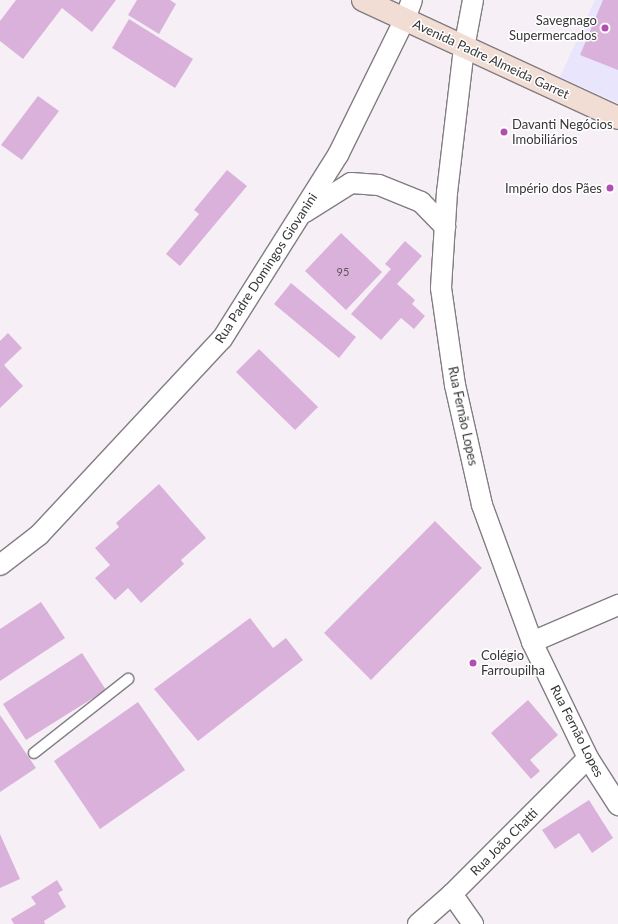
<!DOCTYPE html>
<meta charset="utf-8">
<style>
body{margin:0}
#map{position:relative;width:618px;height:924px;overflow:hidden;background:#f6f0f6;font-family:Lato,sans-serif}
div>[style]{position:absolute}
.commercial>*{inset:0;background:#e8e5fc}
.building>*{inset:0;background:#dab1da}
.roads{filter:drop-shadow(1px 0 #827d82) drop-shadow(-1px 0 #827d82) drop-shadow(0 1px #827d82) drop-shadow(0 -1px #827d82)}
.lane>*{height:10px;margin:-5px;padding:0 5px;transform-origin:5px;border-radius:5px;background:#fff}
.street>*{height:20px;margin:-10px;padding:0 10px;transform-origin:10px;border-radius:10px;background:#fff}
.secondary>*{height:22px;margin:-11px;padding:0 11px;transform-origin:11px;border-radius:11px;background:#f1ddd4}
.dots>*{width:11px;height:11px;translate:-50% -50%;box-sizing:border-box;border:2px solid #fff;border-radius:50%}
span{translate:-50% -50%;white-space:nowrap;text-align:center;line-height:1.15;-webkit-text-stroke:3px #fff;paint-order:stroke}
.number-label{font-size:11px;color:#605460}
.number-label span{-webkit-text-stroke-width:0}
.poi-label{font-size:13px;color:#373537}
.right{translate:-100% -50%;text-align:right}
.left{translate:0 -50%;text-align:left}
.street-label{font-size:13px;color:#373537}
</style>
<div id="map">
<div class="commercial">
<div style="clip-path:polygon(595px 0,618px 0,618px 103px,560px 77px)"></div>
</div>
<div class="building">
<div style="clip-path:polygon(16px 0,116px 0,92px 32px,62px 8px,23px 59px,0 41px,0 21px)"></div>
<div style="clip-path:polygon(137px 0,170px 0,176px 4px,159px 34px,128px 15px)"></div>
<div style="clip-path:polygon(603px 0,618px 0,618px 70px,580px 55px)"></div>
<div style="clip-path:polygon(129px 19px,193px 59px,175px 88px,112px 48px)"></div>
<div style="clip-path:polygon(38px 96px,59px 111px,22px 160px,1px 145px)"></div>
<div style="clip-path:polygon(227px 170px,247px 186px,180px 266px,166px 254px,199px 214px,194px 210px)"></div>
<div style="clip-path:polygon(341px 233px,382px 272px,346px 310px,305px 271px)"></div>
<div style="clip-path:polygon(405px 241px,422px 256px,397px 284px,415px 300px,412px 304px,425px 316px,414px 329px,401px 318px,381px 340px,351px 314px,391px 269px,385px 264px)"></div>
<div style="clip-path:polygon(291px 283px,356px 337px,339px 358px,274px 304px)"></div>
<div style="clip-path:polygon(8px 333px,22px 348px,4px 365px,23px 386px,0 408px,0 341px)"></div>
<div style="clip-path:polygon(259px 349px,318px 407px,295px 430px,236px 372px)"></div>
<div style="clip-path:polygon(159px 484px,206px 538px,181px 560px,184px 564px,141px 603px,128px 588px,115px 600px,95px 578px,110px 565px,95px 548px,119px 527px,116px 523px)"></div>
<div style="clip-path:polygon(435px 521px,482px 568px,371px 680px,324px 633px)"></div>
<div style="clip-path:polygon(41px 602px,65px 638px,0 681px,0 629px)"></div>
<div style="clip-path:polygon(250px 618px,273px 648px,286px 638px,303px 660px,198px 741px,154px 689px)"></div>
<div style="clip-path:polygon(82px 653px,106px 690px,26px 740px,3px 704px)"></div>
<div style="clip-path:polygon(528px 700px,558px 735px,530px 760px,540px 771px,531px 779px,491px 733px)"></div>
<div style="clip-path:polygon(138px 702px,185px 770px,100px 829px,54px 761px)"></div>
<div style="clip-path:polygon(0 715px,36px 768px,0 792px)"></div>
<div style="clip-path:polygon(589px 800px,613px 838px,592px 853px,579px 833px,555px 849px,542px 830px)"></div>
<div style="clip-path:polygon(0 834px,20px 879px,0 888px)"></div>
<div style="clip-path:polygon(57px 880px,63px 890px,58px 893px,66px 907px,44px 921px,45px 924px,14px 924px,11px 919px,36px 904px,31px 897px)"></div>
</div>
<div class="roads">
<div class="lane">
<div style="left:34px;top:753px;width:120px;rotate:-38.2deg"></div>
</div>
<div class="street">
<div style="left:473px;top:0;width:49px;rotate:100.6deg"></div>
<div style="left:464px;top:48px;width:145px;rotate:96.7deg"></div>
<div style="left:447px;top:192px;width:96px;rotate:93.6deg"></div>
<div style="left:441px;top:288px;width:98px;rotate:81.8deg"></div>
<div style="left:455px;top:385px;width:123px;rotate:77.3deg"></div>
<div style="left:482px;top:505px;width:146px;rotate:69.9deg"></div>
<div style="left:532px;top:642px;width:129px;rotate:64.2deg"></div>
<div style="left:588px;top:758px;width:56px;rotate:57.4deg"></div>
<div style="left:305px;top:212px;width:54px;rotate:-32.2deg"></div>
<div style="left:351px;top:183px;width:28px;rotate:4deg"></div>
<div style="left:379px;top:185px;width:45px;rotate:22deg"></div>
<div style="left:421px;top:202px;width:35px;rotate:46deg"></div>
<div style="left:0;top:565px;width:49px;rotate:-37.6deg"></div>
<div style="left:39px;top:535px;width:268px;rotate:-47deg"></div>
<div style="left:222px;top:339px;width:218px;rotate:-57.8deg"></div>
<div style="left:338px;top:155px;width:152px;rotate:-63.8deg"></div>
<div style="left:405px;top:19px;width:20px;rotate:-70deg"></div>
<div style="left:532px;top:642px;width:94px;rotate:-23.3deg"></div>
<div style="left:452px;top:894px;width:37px;rotate:55deg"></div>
<div style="left:418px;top:924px;width:45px;rotate:-41.4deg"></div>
<div style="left:452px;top:894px;width:192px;rotate:-45deg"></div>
</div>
<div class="secondary">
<div style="left:363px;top:0;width:281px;rotate:24.8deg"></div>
</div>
</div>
<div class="dots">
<div style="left:605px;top:28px;background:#b24db1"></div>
<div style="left:504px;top:132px;background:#b24db1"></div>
<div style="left:610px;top:188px;background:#b24db1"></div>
<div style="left:473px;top:663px;background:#b24db1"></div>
</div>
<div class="number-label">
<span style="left:343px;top:272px">95</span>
</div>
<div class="poi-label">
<span class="right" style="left:597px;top:28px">Savegnago<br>Supermercados</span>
<span class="left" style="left:512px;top:132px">Davanti Negócios<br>Imobiliários</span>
<span class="right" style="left:602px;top:188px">Império dos Pães</span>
<span class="left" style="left:481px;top:663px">Colégio<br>Farroupilha</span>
</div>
<div class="street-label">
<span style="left:491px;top:59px;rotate:25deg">Avenida Padre Almeida Garret</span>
<span style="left:266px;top:268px;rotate:-57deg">Rua Padre Domingos Giovanini</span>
<span style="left:463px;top:416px;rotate:78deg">Rua Fernão Lopes</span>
<span style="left:577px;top:731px;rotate:63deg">Rua Fernão Lopes</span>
<span style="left:504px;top:842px;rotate:-45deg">Rua João Chatti</span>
</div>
</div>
